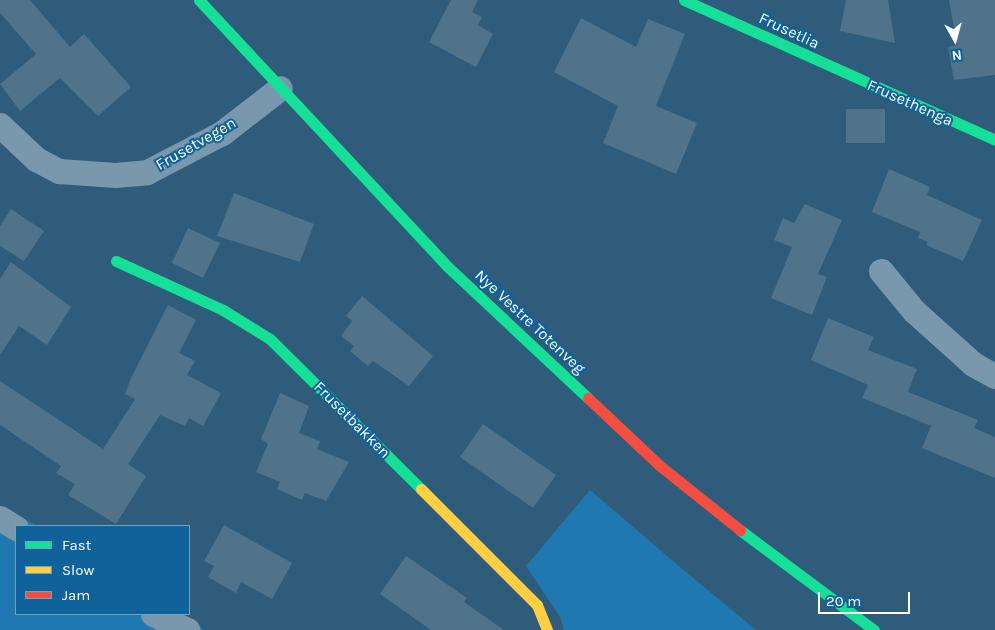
<!DOCTYPE html>
<style>
body{margin:0}
#map{position:relative;width:995px;height:630px;overflow:hidden;background:#2e5c7a;font-family:Karla,sans-serif}
div>[style]{position:absolute}
.green>*{inset:0;background:#2078b0}
.building>*{inset:0;background:#4e738a}
.street>*{height:25px;margin:-12.5px;padding:0 12.5px;transform-origin:12.5px;border-radius:12.5px;background:#7998ad}
.fast>*{height:11px;margin:-5.5px;padding:0 5.5px;transform-origin:5.5px;border-radius:5.5px;background:#16e098}
.slow>*{height:11px;margin:-5.5px;padding:0 5.5px;transform-origin:5.5px;border-radius:5.5px;background:#ffcf43}
.jam>*{height:11px;margin:-5.5px;padding:0 5.5px;transform-origin:5.5px;border-radius:5.5px;background:#f24e42}
span{translate:-50% -50%;white-space:nowrap;text-align:center;line-height:1.15;-webkit-text-stroke:4px #0f629a;paint-order:stroke}
.street-label{font-size:16px;color:#fff}
.legend{position:absolute;left:15px;top:525px;width:175px;height:90px;box-sizing:border-box;background:#0f629a;border:1px solid #6fa1c2;margin:0;padding:6px 9px;list-style:none;font-size:15px;color:#fff}
.legend li{display:flex;align-items:center;gap:10px;height:25px}
.legend b{width:25px;border:1px solid #6fa1c2}
.north{position:absolute;left:930px;top:15px;width:50px;height:50px;-webkit-text-stroke:4px #0f629a;paint-order:stroke;rotate:173deg;font-size:14px;font-weight:700;line-height:20px;text-align:center;color:#fff}
.north::after{content:'';display:block;margin:auto;width:18px;height:22px;background:#fff;clip-path:polygon(50% 0,100% 100%,50% 72%,0 100%)}
.scale{position:absolute;left:818px;top:592px;width:92px;height:22px;box-sizing:border-box;border:2px solid #fff;border-top:0;padding-left:6px;font-size:15px;line-height:18px;white-space:nowrap;color:#fff;-webkit-text-stroke:4px #0f629a;paint-order:stroke}
</style>
<div id="map">
<div class="green">
<div style="clip-path:polygon(590px 490px,680px 567px,756px 630px,564px 630px,560px 617px,526px 566px)"></div>
<div style="clip-path:polygon(0 506px,38px 526px,16px 526px,16px 614px,183px 614px,204px 630px,0 630px)"></div>
</div>
<div class="building">
<div style="clip-path:polygon(0 0,30px 0,70px 47px,84px 34px,131px 87px,98px 116px,60px 78px,20px 111px,0 84px,36px 54px,0 13px)"></div>
<div style="clip-path:polygon(451px 0,478px 0,472px 12px,482px 17px,478px 25px,493px 34px,476px 67px,429px 42px)"></div>
<div style="clip-path:polygon(846px 0,888px 0,895px 43px,840px 31px)"></div>
<div style="clip-path:polygon(949px 0,995px 0,995px 75px,954px 80px,948px 47px,957px 45px)"></div>
<div style="clip-path:polygon(581px 18px,636px 47px,648px 19px,685px 34px,656px 106px,697px 123px,676px 174px,603px 143px,618px 106px,554px 72px)"></div>
<div style="clip-path:polygon(846px 109px,885px 109px,885px 143px,846px 143px)"></div>
<div style="clip-path:polygon(889px 169px,930px 187px,927px 195px,982px 220px,963px 261px,926px 245px,928px 242px,918px 238px,920px 232px,872px 212px)"></div>
<div style="clip-path:polygon(234px 193px,314px 224px,300px 262px,217px 236px)"></div>
<div style="clip-path:polygon(805px 204px,842px 220px,818px 274px,827px 277px,812px 315px,771px 298px,792px 247px,774px 240px,783px 218px,794px 223px)"></div>
<div style="clip-path:polygon(11px 209px,44px 231px,24px 261px,0 246px,0 226px)"></div>
<div style="clip-path:polygon(188px 228px,220px 243px,203px 278px,172px 263px)"></div>
<div style="clip-path:polygon(11px 262px,71px 307px,47px 345px,19px 326px,0 355px,0 279px)"></div>
<div style="clip-path:polygon(362px 296px,433px 356px,409px 386px,373px 361px,368px 366px,350px 351px,354px 346px,341px 336px,352px 321px,346px 316px)"></div>
<div style="clip-path:polygon(168px 305px,196px 320px,179px 353px,195px 361px,187px 375px,221px 393px,203px 426px,189px 418px,185px 426px,160px 415px,128px 464px,146px 476px,116px 524px,68px 495px,75px 484px,56px 473px,61px 466px,0 425px,0 381px,103px 449px,135px 399px,125px 394px,131px 378px)"></div>
<div style="clip-path:polygon(828px 318px,874px 337px,868px 350px,917px 369px,908px 392px,978px 420px,974px 428px,995px 437px,995px 478px,922px 448px,931px 426px,862px 398px,868px 385px,811px 360px)"></div>
<div style="clip-path:polygon(280px 393px,309px 406px,299px 433px,320px 441px,317px 449px,349px 462px,326px 501px,305px 493px,302px 500px,277px 489px,280px 482px,256px 472px,268px 444px,261px 439px)"></div>
<div style="clip-path:polygon(483px 424px,556px 475px,533px 508px,460px 457px)"></div>
<div style="clip-path:polygon(224px 525px,292px 563px,272px 599px,241px 582px,236px 593px,208px 577px,214px 566px,204px 561px)"></div>
<div style="clip-path:polygon(406px 556px,467px 598px,464px 602px,504px 630px,431px 630px,380px 594px)"></div>
</div>
<div class="street">
<div style="left:0;top:125px;width:50px;rotate:43.4deg"></div>
<div style="left:36px;top:159px;width:26px;rotate:28deg"></div>
<div style="left:59px;top:171px;width:56px;rotate:4.1deg"></div>
<div style="left:115px;top:175px;width:32px;rotate:-5deg"></div>
<div style="left:147px;top:172px;width:85px;rotate:-27.5deg"></div>
<div style="left:222px;top:133px;width:73px;rotate:-37.8deg"></div>
<div style="left:881px;top:271px;width:52px;rotate:50.5deg"></div>
<div style="left:914px;top:311px;width:79px;rotate:41.9deg"></div>
<div style="left:973px;top:364px;width:25px;rotate:29deg"></div>
<div style="left:0;top:518px;width:19px;rotate:32deg"></div>
<div style="left:153px;top:614px;width:38px;rotate:25deg"></div>
</div>
<div class="fast">
<div style="left:199px;top:0;width:365px;rotate:47deg"></div>
<div style="left:448px;top:267px;width:192px;rotate:43.1deg"></div>
<div style="left:684px;top:0;width:341px;rotate:24.2deg"></div>
<div style="left:116px;top:261px;width:118px;rotate:24.6deg"></div>
<div style="left:223px;top:310px;width:55px;rotate:31.7deg"></div>
<div style="left:270px;top:339px;width:213px;rotate:44.8deg"></div>
<div style="left:740px;top:530px;width:167px;rotate:36.7deg"></div>
</div>
<div class="slow">
<div style="left:421px;top:489px;width:164px;rotate:45deg"></div>
<div style="left:537px;top:605px;width:27px;rotate:68deg"></div>
</div>
<div class="jam">
<div style="left:588px;top:398px;width:98px;rotate:43.3deg"></div>
<div style="left:659px;top:465px;width:104px;rotate:38.7deg"></div>
</div>
<div class="street-label">
<span style="left:789px;top:31px;rotate:25deg">Frusetlia</span>
<span style="left:910px;top:103px;rotate:24deg">Frusethenga</span>
<span style="left:196px;top:144px;rotate:-30deg">Frusetvegen</span>
<span style="left:530px;top:322px;rotate:43deg">Nye Vestre Totenveg</span>
<span style="left:352px;top:420px;rotate:45deg">Frusetbakken</span>
</div>
<ul class="legend">
<li><b style="height:6px;background:#16e098"></b>Fast</li>
<li><b style="height:6px;background:#ffcf43"></b>Slow</li>
<li><b style="height:6px;background:#f24e42"></b>Jam</li>
</ul>
<div class="north">N</div>
<div class="scale">20 m</div>
</div>
